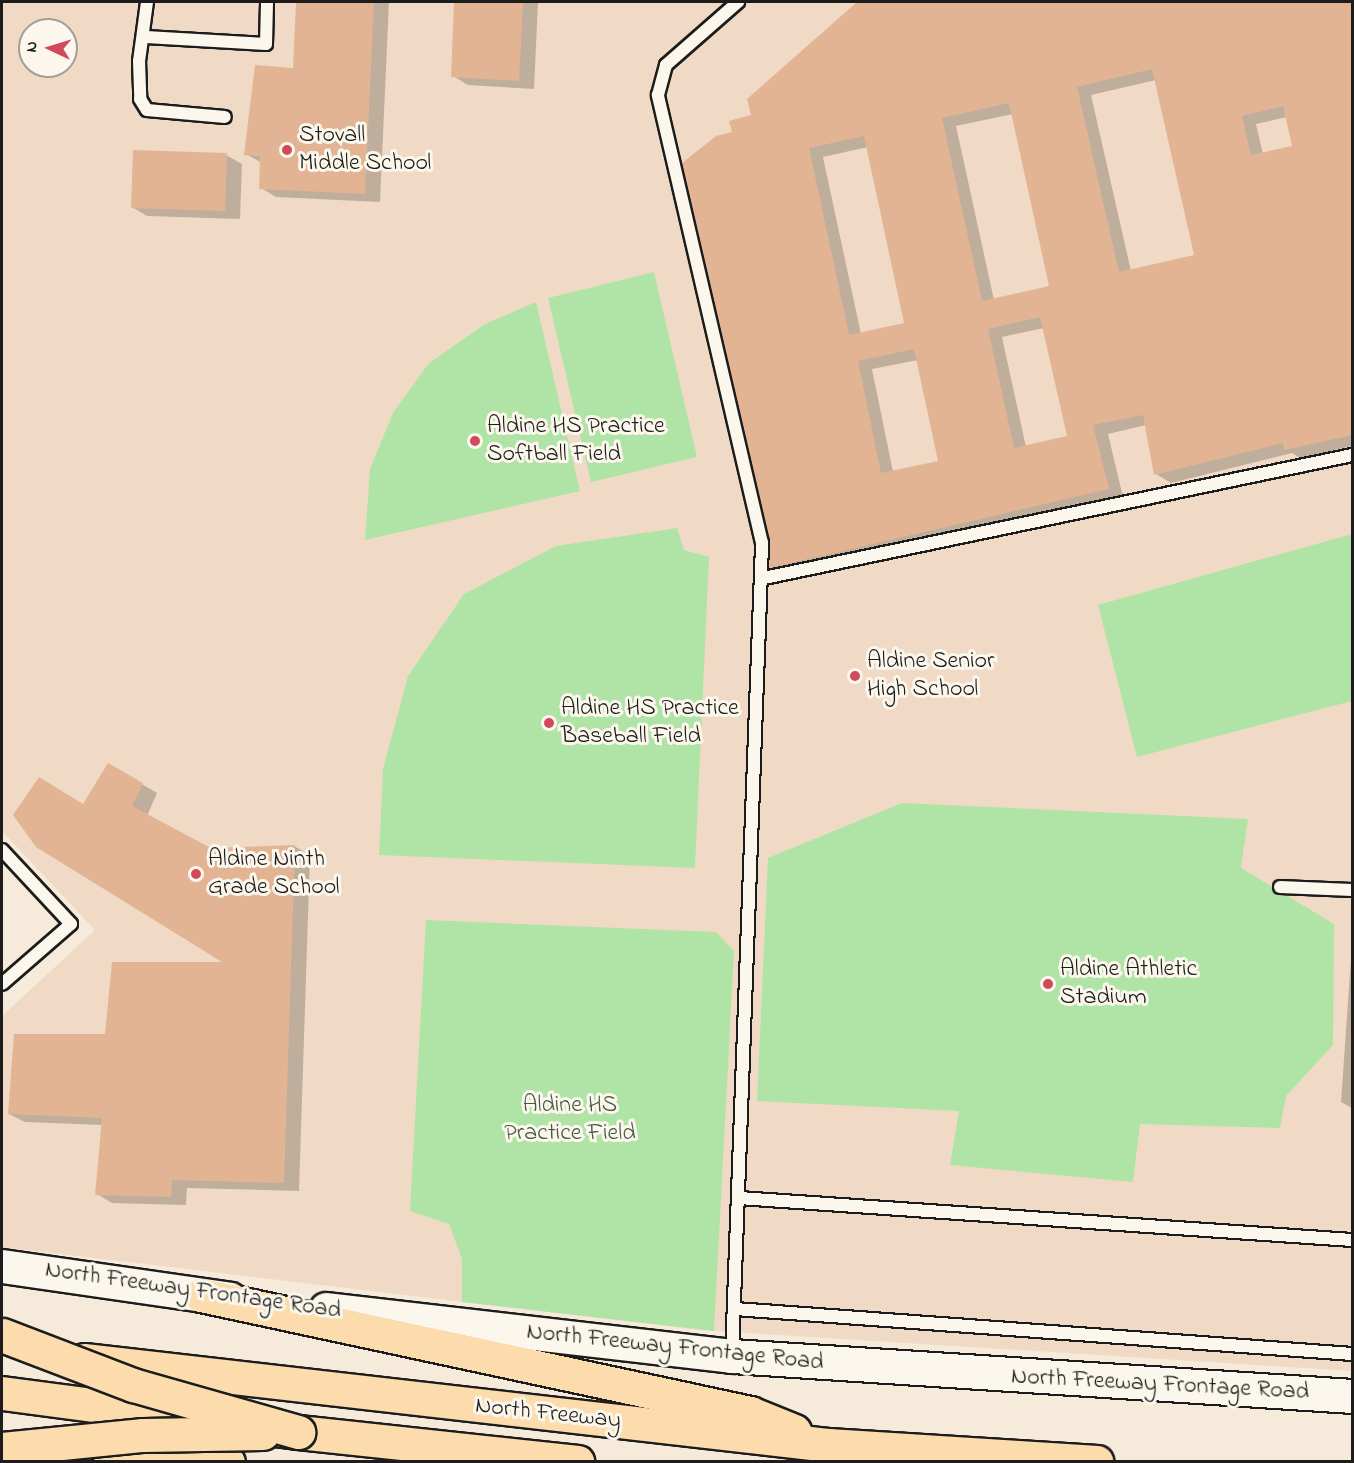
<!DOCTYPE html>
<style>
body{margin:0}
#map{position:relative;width:1354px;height:1463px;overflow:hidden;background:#f6eada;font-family:"Indie Flower",sans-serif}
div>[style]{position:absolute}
.built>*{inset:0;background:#f0dac5}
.green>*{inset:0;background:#b0e4a6}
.shadow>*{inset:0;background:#0003}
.building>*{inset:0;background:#e2b493}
.roads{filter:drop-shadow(2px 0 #1c1c1c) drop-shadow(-2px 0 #1c1c1c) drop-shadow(0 2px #1c1c1c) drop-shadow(0 -2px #1c1c1c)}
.service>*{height:12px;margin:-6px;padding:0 6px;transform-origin:6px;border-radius:6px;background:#fbf7ec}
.secondary>*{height:33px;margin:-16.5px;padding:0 16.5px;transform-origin:16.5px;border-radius:16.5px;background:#fbf7ec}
.motorway>*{height:33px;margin:-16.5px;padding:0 16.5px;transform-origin:16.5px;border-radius:16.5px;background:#fcdcac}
.bridges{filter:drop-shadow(2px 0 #1c1c1c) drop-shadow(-2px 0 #1c1c1c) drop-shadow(0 2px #1c1c1c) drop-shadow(0 -2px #1c1c1c)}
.motorway-bridge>*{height:33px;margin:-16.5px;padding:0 16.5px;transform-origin:16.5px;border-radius:16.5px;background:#fcdcac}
.dots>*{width:16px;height:16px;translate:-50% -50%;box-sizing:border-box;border:3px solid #fbf7ec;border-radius:50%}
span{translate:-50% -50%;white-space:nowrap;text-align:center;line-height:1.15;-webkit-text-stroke:6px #fbf7ec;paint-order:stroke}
.poi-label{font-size:24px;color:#1c1c1c}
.left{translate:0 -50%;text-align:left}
.park-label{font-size:24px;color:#485845}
.street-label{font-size:24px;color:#1c1c1c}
.frame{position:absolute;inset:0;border:3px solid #1c1c1c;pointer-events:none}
.north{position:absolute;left:18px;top:18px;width:60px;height:60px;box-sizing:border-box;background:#fbf7ec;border:2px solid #a29f99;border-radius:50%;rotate:274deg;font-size:16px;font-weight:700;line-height:24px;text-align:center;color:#1c1c1c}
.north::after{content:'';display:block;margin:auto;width:21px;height:27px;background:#d1495b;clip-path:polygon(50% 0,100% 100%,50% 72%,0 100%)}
</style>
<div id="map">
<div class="built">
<div style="clip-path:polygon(evenodd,2px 2px,1352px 2px,1352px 1371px,700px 1330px,2px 1247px,2px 1016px,95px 930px,2px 831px,2px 2px,30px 30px,66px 30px,66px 66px,30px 66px,30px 30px)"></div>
</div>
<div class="green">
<div style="clip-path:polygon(654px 272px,697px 457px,591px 482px,548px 298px)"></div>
<div style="clip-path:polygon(536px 302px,580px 491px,365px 540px,370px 469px,393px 413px,428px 364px,485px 324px)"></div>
<div style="clip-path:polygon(677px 528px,684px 550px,709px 557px,695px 868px,379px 855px,383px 769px,408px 676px,464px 594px,556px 546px)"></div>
<div style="clip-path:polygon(1352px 534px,1352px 701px,1137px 757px,1098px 605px)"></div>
<div style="clip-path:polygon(902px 803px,1248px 819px,1241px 868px,1334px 924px,1333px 1045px,1286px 1096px,1280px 1128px,1140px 1124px,1133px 1182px,950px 1165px,959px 1111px,757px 1101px,768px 858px)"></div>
<div style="clip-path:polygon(426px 920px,716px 932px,734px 951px,714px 1331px,462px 1302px,462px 1259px,449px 1224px,410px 1211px)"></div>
</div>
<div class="shadow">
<div style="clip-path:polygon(297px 2px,389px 2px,380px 202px,276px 197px,261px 188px,262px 163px,246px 154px,295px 69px)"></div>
<div style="clip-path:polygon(456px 2px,538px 2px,534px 89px,468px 85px,453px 76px)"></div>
<div style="clip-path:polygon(evenodd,859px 2px,1352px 2px,1352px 446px,1300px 458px,1292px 453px,1171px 483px,1156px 474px,1146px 425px,1108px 434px,1123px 497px,786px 576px,771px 567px,734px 133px,752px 116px,749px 100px,859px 2px,1156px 80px,1196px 256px,1131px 271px,1091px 95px,1156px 80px,859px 2px,1013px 114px,1051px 287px,994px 300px,956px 126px,1013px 114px,859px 2px,1287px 117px,1294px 147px,1263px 154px,1256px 124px,1287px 117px,859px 2px,868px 147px,905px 324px,861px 334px,823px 157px,868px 147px,859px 2px,1044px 328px,1068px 437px,1026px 447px,1002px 337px,1044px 328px,859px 2px,918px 360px,939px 462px,893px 472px,872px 369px,918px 360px)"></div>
<div style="clip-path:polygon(226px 155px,242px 164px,240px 219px,147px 216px,132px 207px)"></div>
<div style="clip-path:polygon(109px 765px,157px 793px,147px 816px,211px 850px,294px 846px,310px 855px,299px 1191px,187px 1188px,186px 1205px,112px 1203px,97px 1194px,103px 1125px,25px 1122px,9px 1114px,106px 1036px,227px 964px,84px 806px)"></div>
<div style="clip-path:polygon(1352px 944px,1352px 1108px,1341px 1102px)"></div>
</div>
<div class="building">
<div style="clip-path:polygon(296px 2px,374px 2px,365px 194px,259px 189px,260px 156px,244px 155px,255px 65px,293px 68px)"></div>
<div style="clip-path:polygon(454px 2px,523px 2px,519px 81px,451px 77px)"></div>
<div style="clip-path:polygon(evenodd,857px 2px,1353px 2px,1353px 435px,1284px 450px,1283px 443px,1154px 475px,1143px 415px,1093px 425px,1109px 489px,769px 568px,770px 541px,682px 163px,716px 136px,732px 132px,729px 121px,751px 115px,747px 99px,857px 2px,1152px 69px,1194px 255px,1119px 272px,1077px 87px,1152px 69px,857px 2px,1009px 103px,1049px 286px,982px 301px,942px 118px,1009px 103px,857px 2px,1283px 106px,1292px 146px,1251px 155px,1242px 116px,1283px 106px,857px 2px,864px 136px,904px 323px,849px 335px,809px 148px,864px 136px,857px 2px,1040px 317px,1067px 436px,1014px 448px,988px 329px,1040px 317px,857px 2px,914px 349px,938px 461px,881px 473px,858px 361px,914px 349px)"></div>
<div style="clip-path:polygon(133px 150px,227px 153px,225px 211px,131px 208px)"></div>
<div style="clip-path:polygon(108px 763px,143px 783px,132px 806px,211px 848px,295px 845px,284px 1183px,172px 1180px,171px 1197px,95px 1195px,102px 1118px,8px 1114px,14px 1034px,105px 1034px,112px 962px,222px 962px,36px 847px,13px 815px,39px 777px,83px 804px)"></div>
</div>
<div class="roads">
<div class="service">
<div style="left:147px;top:2px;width:60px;rotate:97.7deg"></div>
<div style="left:139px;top:61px;width:38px;rotate:88deg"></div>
<div style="left:140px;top:99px;width:13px;rotate:58deg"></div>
<div style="left:147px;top:110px;width:78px;rotate:5.1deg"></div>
<div style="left:146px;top:37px;width:120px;rotate:3.3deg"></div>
<div style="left:266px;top:44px;width:42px;rotate:-88.6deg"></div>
<div style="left:764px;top:578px;width:601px;rotate:-11.81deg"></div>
<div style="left:2px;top:850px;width:101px;rotate:47deg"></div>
<div style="left:71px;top:924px;width:91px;rotate:139deg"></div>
<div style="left:1280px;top:887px;width:72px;rotate:2.4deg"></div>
<div style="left:739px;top:1198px;width:614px;rotate:3.92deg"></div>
<div style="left:735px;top:1309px;width:619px;rotate:4.17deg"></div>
<div style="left:732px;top:1355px;width:813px;rotate:-87.88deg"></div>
<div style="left:762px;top:543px;width:460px;rotate:-103.1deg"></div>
<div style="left:658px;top:95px;width:31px;rotate:-75deg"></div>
<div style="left:666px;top:65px;width:96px;rotate:-41.2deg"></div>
</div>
<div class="secondary">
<div style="left:2px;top:1266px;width:230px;rotate:8.2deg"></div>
<div style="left:326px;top:1309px;width:409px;rotate:6.6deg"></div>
<div style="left:732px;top:1356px;width:621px;rotate:3.69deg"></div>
</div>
<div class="motorway">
<div style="left:201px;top:1295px;width:562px;rotate:12.13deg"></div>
<div style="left:750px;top:1413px;width:48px;rotate:22.2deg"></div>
<div style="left:84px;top:1360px;width:750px;rotate:6.51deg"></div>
<div style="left:829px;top:1445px;width:268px;rotate:3.6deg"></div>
<div style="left:2px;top:1393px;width:299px;rotate:7.5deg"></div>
<div style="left:298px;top:1432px;width:281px;rotate:6.1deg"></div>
<div style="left:104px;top:1446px;width:125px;rotate:7.4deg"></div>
</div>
</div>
<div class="bridges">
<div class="motorway-bridge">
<div style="left:2px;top:1335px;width:140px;rotate:20.9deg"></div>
<div style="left:133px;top:1385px;width:172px;rotate:15.9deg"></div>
<div style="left:2px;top:1449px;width:142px;rotate:-5.7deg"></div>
<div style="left:143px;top:1435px;width:120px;rotate:-1deg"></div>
</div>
</div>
<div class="dots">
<div style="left:287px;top:150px;background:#d1495b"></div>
<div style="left:475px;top:441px;background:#d1495b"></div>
<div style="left:855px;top:676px;background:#d1495b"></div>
<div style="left:549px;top:723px;background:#d1495b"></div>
<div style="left:196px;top:874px;background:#d1495b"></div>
<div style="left:1048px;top:984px;background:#d1495b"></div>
</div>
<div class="poi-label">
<span class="left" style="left:299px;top:150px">Stovall<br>Middle School</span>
<span class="left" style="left:487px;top:441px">Aldine HS Practice<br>Softball Field</span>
<span class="left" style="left:867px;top:676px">Aldine Senior<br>High School</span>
<span class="left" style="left:561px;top:723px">Aldine HS Practice<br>Baseball Field</span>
<span class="left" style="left:208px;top:874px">Aldine Ninth<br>Grade School</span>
<span class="left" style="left:1060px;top:984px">Aldine Athletic<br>Stadium</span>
</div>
<div class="park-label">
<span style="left:570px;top:1120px">Aldine HS<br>Practice Field</span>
</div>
<div class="street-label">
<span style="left:193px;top:1291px;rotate:8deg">North Freeway Frontage Road</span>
<span style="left:675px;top:1348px;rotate:6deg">North Freeway Frontage Road</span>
<span style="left:1160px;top:1385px;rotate:3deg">North Freeway Frontage Road</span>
<span style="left:548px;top:1414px;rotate:6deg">North Freeway</span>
</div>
<div class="frame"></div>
<div class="north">N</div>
</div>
